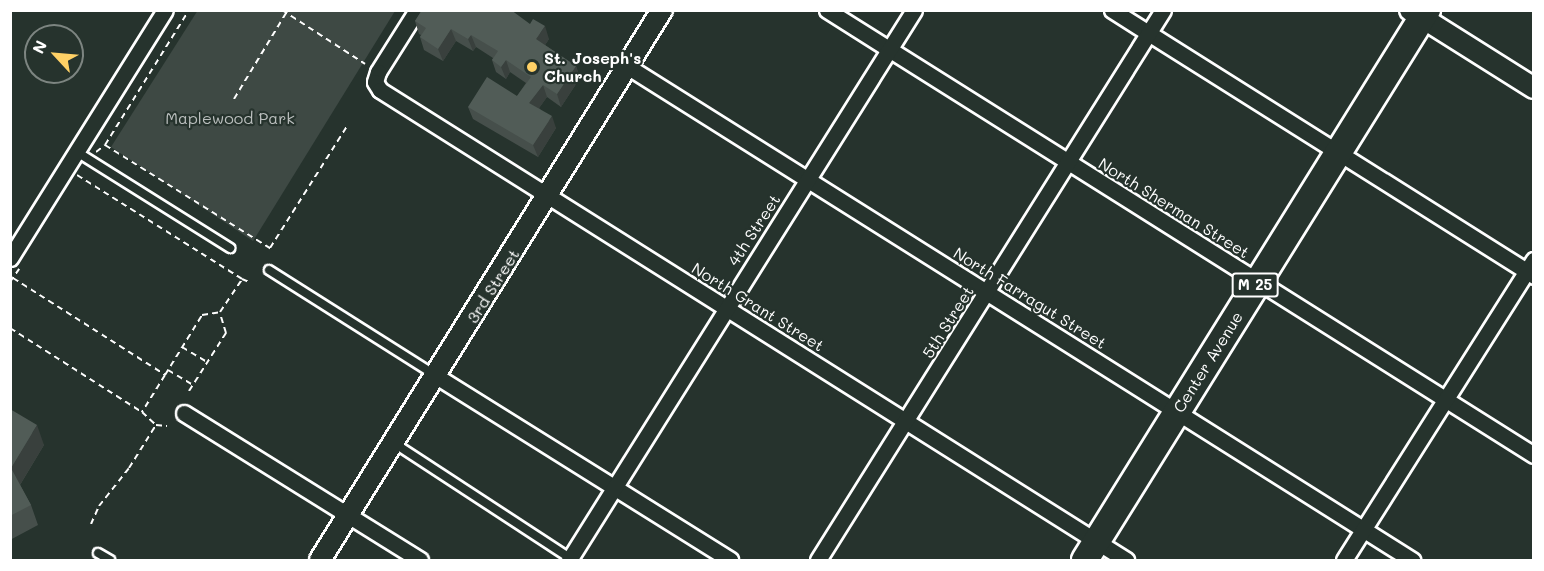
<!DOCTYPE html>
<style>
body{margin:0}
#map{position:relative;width:1544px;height:571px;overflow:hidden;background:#26332d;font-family:Mali,sans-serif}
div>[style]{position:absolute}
.green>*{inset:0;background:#3e4944}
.path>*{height:2px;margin-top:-1px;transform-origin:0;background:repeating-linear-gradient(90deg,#fff 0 6px,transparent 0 10.5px)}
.roads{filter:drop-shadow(2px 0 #fff) drop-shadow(-2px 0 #fff) drop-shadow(0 2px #fff) drop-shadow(0 -2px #fff)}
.service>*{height:8px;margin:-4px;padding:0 4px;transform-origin:4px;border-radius:4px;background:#26332d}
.minor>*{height:15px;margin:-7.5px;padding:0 7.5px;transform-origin:7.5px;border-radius:7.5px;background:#26332d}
.tertiary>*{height:20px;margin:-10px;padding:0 10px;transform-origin:10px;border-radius:10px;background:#26332d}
.trunk>*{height:26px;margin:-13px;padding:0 13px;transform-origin:13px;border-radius:13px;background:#26332d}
.wall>*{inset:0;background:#464f4b}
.shaded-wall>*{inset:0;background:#39403d}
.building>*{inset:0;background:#515c57}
.dots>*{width:16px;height:16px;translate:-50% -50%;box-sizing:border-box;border:3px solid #26332d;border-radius:50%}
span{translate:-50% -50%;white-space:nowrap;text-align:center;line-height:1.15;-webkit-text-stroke:4.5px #26332d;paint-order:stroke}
.shield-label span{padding:2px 4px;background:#26332d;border:2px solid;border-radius:4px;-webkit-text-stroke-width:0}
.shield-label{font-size:15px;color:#fff;font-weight:700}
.poi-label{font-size:16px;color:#fff;font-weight:700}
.left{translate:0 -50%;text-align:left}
.park-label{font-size:16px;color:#bbbfbe}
.street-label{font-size:16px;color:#fff}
.frame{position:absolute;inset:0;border:12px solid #fff;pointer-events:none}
.north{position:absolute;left:24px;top:24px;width:60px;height:60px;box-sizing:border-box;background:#26332d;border:2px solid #7d8581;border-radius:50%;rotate:296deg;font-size:16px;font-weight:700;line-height:24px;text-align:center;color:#fff}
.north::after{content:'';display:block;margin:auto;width:21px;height:27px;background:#ffd166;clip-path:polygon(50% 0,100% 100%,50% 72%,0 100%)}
</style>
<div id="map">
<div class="green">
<div style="clip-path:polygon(198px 10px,395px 11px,253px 241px,111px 147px)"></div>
</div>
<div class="path">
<div style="left:282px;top:10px;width:99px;rotate:33deg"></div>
<div style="left:234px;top:99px;width:104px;rotate:-58.8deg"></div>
<div style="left:105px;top:145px;width:195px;rotate:32deg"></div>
<div style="left:270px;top:248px;width:144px;rotate:-57.7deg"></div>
<div style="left:96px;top:152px;width:11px;rotate:-38deg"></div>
<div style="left:105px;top:145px;width:159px;rotate:-58.1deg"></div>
<div style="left:77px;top:175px;width:195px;rotate:32.2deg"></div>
<div style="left:13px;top:278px;width:180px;rotate:32.5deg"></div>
<div style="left:165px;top:375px;width:44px;rotate:121.9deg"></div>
<div style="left:10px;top:282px;width:16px;rotate:-55deg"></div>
<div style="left:10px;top:328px;width:156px;rotate:32.5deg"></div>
<div style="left:142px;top:412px;width:19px;rotate:43deg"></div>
<div style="left:182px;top:347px;width:29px;rotate:31deg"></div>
<div style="left:168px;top:370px;width:29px;rotate:31deg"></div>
<div style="left:165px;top:375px;width:70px;rotate:-58.3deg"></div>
<div style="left:202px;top:315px;width:18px;rotate:-9deg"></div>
<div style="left:220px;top:312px;width:40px;rotate:-56deg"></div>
<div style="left:242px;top:279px;width:8px;rotate:23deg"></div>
<div style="left:189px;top:391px;width:69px;rotate:-57.5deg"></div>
<div style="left:226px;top:333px;width:21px;rotate:-107deg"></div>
<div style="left:91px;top:524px;width:20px;rotate:-66deg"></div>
<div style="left:99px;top:506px;width:48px;rotate:-51.7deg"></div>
<div style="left:129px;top:468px;width:51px;rotate:-57.9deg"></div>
<div style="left:156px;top:425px;width:11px;rotate:5deg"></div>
</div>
<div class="roads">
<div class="service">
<div style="left:77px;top:152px;width:181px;rotate:32.1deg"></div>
<div style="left:269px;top:270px;width:196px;rotate:32.3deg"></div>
<div style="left:394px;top:443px;width:210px;rotate:33.2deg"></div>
<div style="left:98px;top:553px;width:14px;rotate:30deg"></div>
</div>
<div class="minor">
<div style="left:417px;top:10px;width:73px;rotate:122.2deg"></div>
<div style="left:378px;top:72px;width:10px;rotate:107deg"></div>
<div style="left:375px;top:82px;width:9px;rotate:58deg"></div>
<div style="left:380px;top:90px;width:882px;rotate:32.21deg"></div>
<div style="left:827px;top:10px;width:835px;rotate:32.19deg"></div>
<div style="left:1112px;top:10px;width:499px;rotate:32.2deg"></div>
<div style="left:627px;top:66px;width:928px;rotate:32.18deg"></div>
<div style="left:10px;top:258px;width:292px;rotate:-58deg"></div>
<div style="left:436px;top:376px;width:347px;rotate:32deg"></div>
<div style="left:184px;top:413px;width:278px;rotate:31.9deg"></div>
<div style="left:569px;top:560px;width:649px;rotate:-57.9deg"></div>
<div style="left:818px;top:560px;width:649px;rotate:-57.9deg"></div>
<div style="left:1344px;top:560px;width:355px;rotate:-57.7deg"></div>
</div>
<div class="tertiary">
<div style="left:1410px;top:10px;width:146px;rotate:32.2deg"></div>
<div style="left:320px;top:560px;width:648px;rotate:-58.13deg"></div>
</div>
<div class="trunk">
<div style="left:1085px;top:560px;width:648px;rotate:-58.13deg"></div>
</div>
</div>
<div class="wall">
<div style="clip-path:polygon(422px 10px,513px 10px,514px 13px,549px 39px,545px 45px,576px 66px,580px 78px,561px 107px,547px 97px,539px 108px,556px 128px,538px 157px,473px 119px,468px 107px,517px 96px,526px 83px,510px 72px,506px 79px,496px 72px,492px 60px,493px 58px,476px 47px,473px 51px,456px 41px,443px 61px,424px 50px,420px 37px,421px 35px,419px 34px,415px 21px)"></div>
<div style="clip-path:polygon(10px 409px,44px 445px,20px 485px,31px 505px,38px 525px,10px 540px)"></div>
</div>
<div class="shaded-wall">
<div style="clip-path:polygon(545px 26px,549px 39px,541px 51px,536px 39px)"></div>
<div style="clip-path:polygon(451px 29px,456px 41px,443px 61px,438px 49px)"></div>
<div style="clip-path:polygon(471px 35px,476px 47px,473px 51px,468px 39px)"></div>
<div style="clip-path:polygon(506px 60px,510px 72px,506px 79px,501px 67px)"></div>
<div style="clip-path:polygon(576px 66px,580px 78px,561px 107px,557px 94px)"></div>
<div style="clip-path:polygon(543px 85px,547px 97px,534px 115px,529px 103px)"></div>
<div style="clip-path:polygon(552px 116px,556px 128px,538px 157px,533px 145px)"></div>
<div style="clip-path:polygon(37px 425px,44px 445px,18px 488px,11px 468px)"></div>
</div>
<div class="building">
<div style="clip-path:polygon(422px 10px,511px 10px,530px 24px,533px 19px,545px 26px,536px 39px,576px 66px,557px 94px,543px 85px,529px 103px,552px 116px,533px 145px,468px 107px,487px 77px,517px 96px,531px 77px,506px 60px,501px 67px,492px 60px,498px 51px,471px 35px,468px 39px,451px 29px,438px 49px,420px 37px,426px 28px,415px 21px)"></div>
<div style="clip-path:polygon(10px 409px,37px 425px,11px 468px,31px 505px,10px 516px)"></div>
</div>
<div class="dots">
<div style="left:532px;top:67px;background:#ffd166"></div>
</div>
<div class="shield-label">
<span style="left:1255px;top:285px">M 25</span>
</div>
<div class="poi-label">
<span class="left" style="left:544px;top:67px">St. Joseph's<br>Church</span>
</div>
<div class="park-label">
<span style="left:230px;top:118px">Maplewood Park</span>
</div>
<div class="street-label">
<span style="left:1174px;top:208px;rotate:32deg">North Sherman Street</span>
<span style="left:754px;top:230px;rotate:-57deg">4th Street</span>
<span style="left:493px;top:286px;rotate:-58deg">3rd Street</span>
<span style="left:1030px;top:298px;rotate:32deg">North Farragut Street</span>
<span style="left:758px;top:307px;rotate:32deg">North Grant Street</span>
<span style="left:948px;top:322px;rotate:-58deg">5th Street</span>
<span style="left:1208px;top:362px;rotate:-58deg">Center Avenue</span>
</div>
<div class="frame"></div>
<div class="north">N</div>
</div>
